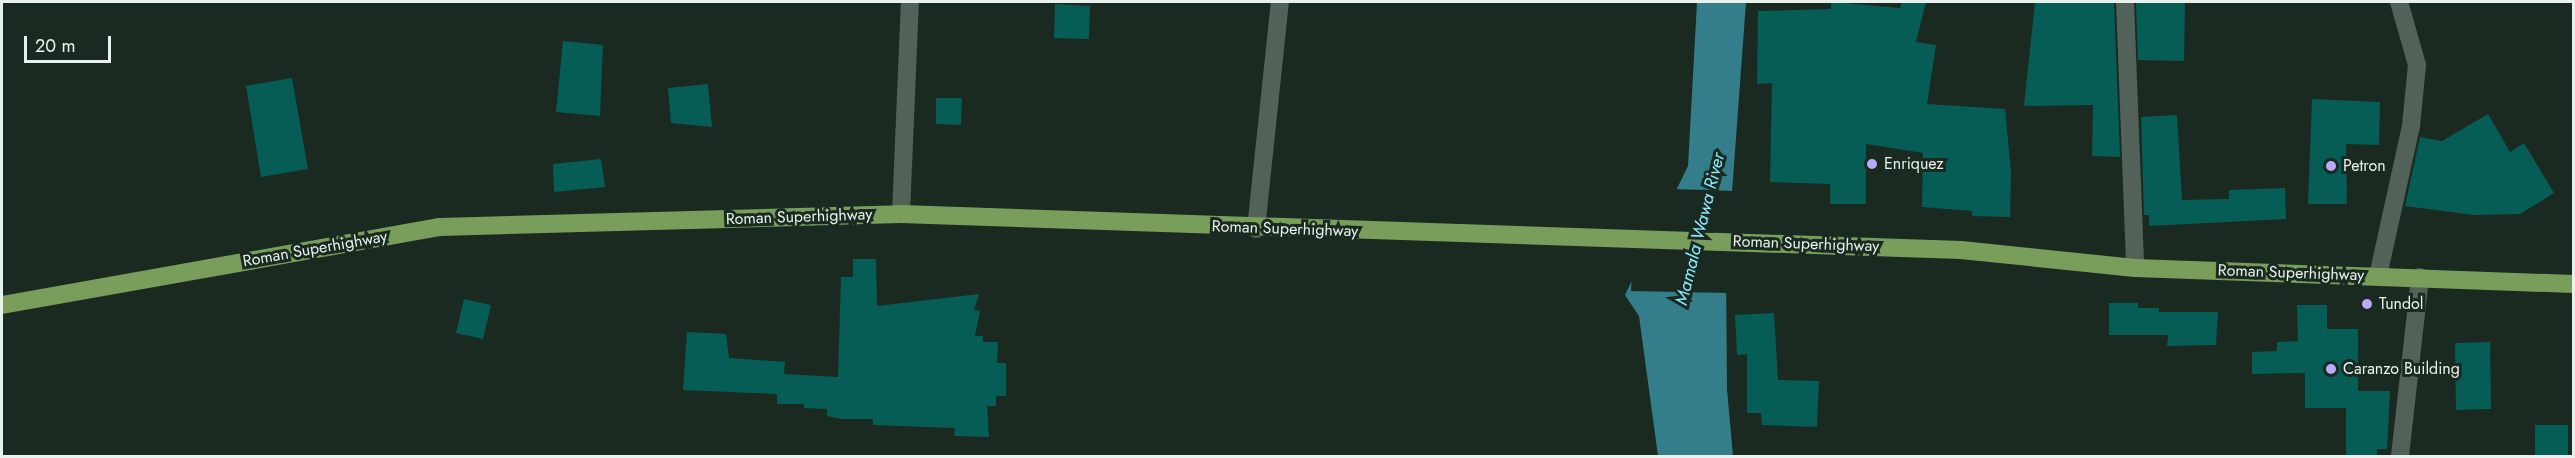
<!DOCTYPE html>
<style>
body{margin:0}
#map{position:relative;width:2575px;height:458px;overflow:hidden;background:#1b2a21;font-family:Jost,sans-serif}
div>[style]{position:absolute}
.water>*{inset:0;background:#347d8b}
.pier>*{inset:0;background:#1b2a21}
.building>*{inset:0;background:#055d56}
.minor>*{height:18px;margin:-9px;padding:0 9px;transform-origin:9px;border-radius:9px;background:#526258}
.major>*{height:18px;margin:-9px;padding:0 9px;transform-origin:9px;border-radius:9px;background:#799e5c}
.dots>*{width:16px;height:16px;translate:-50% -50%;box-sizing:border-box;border:3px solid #1b2a21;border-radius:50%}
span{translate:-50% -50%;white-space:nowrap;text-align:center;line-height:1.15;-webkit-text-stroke:6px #1b2a21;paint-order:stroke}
.poi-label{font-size:16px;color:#e8f1eb}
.left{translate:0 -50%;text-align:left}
.street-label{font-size:16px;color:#e8f1eb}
.water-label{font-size:18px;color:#8be9fc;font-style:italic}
.frame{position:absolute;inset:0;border:3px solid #e8f1eb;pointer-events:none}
.scale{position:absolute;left:24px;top:36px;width:87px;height:27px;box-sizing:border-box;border:3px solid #e8f1eb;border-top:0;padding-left:8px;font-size:18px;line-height:21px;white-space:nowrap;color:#e8f1eb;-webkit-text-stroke:4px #1b2a21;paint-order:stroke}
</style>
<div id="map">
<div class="water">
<div style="clip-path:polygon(1697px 2px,1746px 2px,1726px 274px,1727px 389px,1733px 456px,1658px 456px,1639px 316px,1625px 295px,1688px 166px)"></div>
</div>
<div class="pier">
<div style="clip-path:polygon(1673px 189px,1735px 191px,1729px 293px,1631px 291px,1632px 275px)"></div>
</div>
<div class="building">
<div style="clip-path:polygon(1831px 2px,1900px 8px,1902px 2px,1926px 2px,1916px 42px,1936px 45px,1927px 104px,2005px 109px,2011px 171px,2010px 217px,1972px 216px,1972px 211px,1922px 207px,1923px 153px,1866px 144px,1866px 204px,1830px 204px,1830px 184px,1770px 182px,1772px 83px,1757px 84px,1758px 11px,1831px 9px)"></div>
<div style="clip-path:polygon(2035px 2px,2114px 2px,2120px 157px,2092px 156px,2093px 105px,2024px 106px)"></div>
<div style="clip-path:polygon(2136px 2px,2185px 2px,2184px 61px,2138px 60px)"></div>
<div style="clip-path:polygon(1055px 4px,1090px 6px,1089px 39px,1054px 38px)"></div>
<div style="clip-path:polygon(563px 41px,603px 45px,600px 116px,556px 112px)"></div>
<div style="clip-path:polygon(292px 78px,308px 169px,261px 177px,246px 86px)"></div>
<div style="clip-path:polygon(708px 84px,712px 127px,671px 123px,668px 88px)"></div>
<div style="clip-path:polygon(936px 98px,962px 98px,961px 125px,936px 124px)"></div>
<div style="clip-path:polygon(2312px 99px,2380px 102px,2379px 145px,2346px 144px,2347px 204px,2308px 204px)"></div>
<div style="clip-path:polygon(2488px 114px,2510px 152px,2524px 143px,2554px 193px,2520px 214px,2474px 215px,2405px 206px,2420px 137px,2442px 141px)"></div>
<div style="clip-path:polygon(2177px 115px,2182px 200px,2229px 199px,2229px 190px,2285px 188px,2286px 219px,2149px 226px,2149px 215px,2144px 215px,2141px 117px)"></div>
<div style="clip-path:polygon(601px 159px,605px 187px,554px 192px,553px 164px)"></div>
<div style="clip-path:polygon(853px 259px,876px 259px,877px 306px,979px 294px,974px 310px,980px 311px,975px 336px,983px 336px,983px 342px,998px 342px,997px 363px,1006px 363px,1006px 396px,996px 396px,996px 406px,987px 406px,989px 437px,954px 436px,955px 428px,873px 425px,873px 419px,842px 419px,827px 416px,827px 409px,804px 408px,804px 404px,777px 404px,777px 394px,683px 390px,687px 332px,726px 334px,729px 358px,785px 362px,784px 374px,838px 377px,841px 277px,853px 277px)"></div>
<div style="clip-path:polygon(464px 299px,491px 305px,483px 339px,456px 333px)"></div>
<div style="clip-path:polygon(2109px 303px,2138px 303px,2138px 308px,2159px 308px,2159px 312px,2218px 312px,2216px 345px,2167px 346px,2168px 335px,2109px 335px)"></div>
<div style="clip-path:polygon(2297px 305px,2327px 305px,2327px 329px,2358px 329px,2358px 391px,2390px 391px,2387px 449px,2377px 449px,2377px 456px,2346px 456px,2346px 408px,2305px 408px,2305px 373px,2252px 374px,2252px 352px,2277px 351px,2277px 342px,2298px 341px)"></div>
<div style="clip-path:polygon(1774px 313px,1778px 380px,1819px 381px,1817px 427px,1762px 425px,1761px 413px,1747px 413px,1747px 354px,1737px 355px,1735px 315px)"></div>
<div style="clip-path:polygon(2490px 342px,2491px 409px,2456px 410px,2455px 343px)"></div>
<div style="clip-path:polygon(2535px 425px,2568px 425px,2568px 456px,2535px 456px)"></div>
</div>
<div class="minor">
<div style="left:2125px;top:2px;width:266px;rotate:87.8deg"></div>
<div style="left:901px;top:214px;width:212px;rotate:-87.6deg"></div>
<div style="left:1256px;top:229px;width:228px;rotate:-84deg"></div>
<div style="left:2378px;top:276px;width:154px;rotate:-77.6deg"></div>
<div style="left:2411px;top:126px;width:61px;rotate:-84.4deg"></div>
<div style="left:2417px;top:65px;width:66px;rotate:-105.9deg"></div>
<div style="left:2400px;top:456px;width:180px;rotate:-83.6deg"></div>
</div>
<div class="major">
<div style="left:2px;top:305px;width:445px;rotate:-10.1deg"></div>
<div style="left:440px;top:227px;width:461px;rotate:-1.6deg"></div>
<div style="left:901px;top:214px;width:1061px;rotate:1.95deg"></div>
<div style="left:1961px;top:250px;width:175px;rotate:5.9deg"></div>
<div style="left:2135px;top:268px;width:439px;rotate:2.1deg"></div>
</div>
<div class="dots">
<div style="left:1872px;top:164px;background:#bbaaf6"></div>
<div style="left:2331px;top:166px;background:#bbaaf6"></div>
<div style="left:2367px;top:304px;background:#bbaaf6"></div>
<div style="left:2331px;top:369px;background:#bbaaf6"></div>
</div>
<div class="poi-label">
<span class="left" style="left:1884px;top:164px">Enriquez</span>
<span class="left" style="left:2343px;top:166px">Petron</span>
<span class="left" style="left:2379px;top:304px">Tundol</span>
<span class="left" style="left:2343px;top:369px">Caranzo Building</span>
</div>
<div class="street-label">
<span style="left:799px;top:217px;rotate:-2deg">Roman Superhighway</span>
<span style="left:1285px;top:229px;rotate:2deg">Roman Superhighway</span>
<span style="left:1806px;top:244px;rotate:2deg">Roman Superhighway</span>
<span style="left:315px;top:249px;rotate:-10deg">Roman Superhighway</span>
<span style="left:2291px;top:273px;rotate:2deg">Roman Superhighway</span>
</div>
<div class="water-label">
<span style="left:1700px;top:229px;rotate:-76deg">Mamala Wawa River</span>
</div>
<div class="frame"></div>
<div class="scale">20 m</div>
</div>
